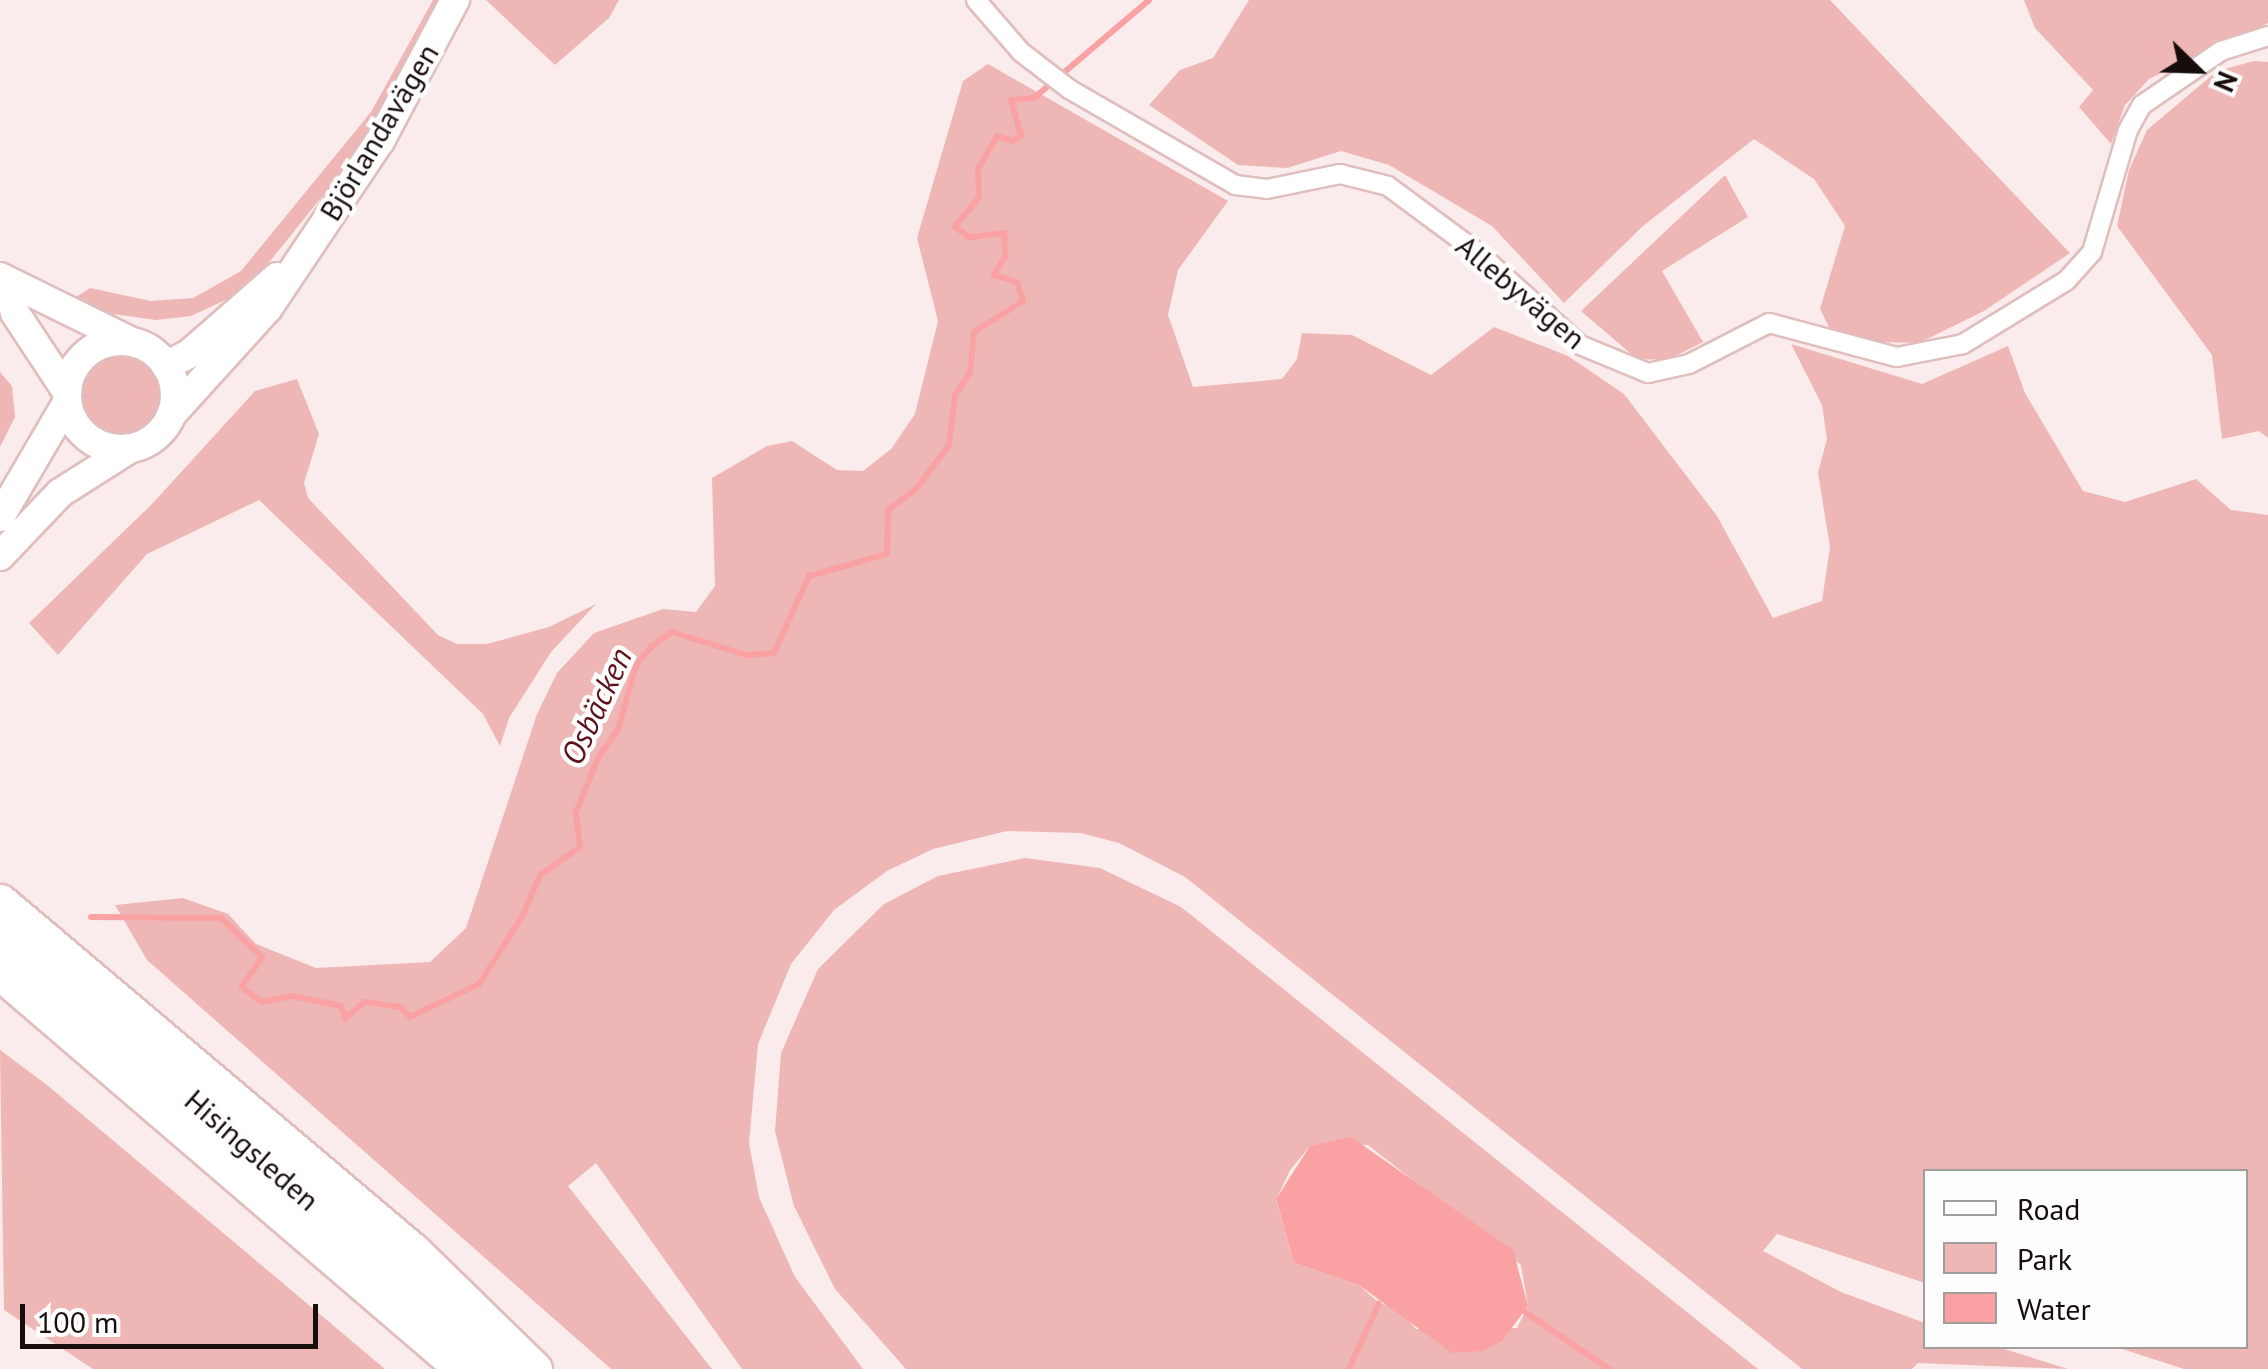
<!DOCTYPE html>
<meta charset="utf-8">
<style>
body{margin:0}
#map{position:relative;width:2268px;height:1369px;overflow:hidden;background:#faecec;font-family:"PT Sans",sans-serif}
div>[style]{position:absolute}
.green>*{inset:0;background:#efb6b6}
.round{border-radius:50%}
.water>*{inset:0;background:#faa2a3}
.stream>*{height:6px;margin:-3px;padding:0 3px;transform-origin:3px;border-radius:3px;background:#faa2a3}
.roads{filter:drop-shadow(2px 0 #dfbebd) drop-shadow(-2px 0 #dfbebd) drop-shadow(0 2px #dfbebd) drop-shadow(0 -2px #dfbebd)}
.street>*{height:18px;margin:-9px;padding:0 9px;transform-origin:9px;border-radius:9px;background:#fff}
.secondary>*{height:28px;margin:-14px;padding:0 14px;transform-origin:14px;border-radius:14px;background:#fff}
.secondary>.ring{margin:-14px;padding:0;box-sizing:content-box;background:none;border:28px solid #fff;border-radius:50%}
.highway>*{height:35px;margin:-17.5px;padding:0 17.5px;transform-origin:17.5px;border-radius:17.5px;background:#fff}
span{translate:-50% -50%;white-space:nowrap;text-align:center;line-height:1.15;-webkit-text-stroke:9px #fdfdfd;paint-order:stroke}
.street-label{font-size:30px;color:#180d0d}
.water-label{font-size:32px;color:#5d111b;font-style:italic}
.legend{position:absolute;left:1923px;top:1169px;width:325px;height:180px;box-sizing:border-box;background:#fdfdfd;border:2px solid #a19d9d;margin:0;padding:12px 18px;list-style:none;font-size:30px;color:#180d0d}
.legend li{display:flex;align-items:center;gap:20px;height:50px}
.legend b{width:50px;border:2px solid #a19d9d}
.north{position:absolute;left:2148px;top:20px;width:100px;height:100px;-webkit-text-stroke:8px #fdfdfd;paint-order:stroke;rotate:113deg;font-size:28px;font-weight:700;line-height:40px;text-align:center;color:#180d0d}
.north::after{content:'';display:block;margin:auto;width:35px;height:45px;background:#180d0d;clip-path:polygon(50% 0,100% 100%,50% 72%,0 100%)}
.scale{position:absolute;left:20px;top:1304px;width:298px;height:45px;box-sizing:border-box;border:5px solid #180d0d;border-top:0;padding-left:12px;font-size:30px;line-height:35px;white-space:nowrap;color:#180d0d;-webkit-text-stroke:8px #fdfdfd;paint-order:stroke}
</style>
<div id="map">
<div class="green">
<div style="clip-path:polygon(433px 0,442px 0,349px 163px,271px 260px,234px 296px,191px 316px,156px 320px,113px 314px,73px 299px,90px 288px,151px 301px,193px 298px,241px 271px,371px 112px)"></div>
<div style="clip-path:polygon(486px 0,619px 0,609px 18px,555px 65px)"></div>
<div style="clip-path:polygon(1249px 0,1830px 0,2070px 253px,1984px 311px,1919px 343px,1879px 342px,1830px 329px,1820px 309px,1845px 226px,1814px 179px,1754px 139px,1643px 226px,1564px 303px,1492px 226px,1389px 165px,1341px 151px,1287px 168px,1238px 165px,1149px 105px,1180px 70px,1213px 58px)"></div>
<div style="clip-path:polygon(2024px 0,2268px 0,2268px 23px,2149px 79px,2125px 105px,2111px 144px,2079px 107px,2093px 90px,2035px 28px)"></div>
<div style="clip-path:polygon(2254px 61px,2268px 62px,2268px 438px,2259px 431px,2222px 439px,2212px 355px,2117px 226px,2129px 170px,2147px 130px,2217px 71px)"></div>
<div style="clip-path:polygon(988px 64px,1228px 201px,1178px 270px,1168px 315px,1193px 387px,1282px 379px,1297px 359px,1302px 333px,1352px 335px,1431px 375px,1494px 327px,1568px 356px,1624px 394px,1717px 516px,1773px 618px,1822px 601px,1830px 547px,1818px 473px,1827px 439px,1822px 405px,1791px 344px,1922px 384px,2008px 346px,2025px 393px,2083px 491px,2125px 502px,2196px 479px,2231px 510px,2268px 515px,2268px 1369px,2184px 1369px,2116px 1347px,2246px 1346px,2246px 1172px,1926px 1172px,1925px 1283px,1777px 1234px,1763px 1251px,1841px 1292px,1925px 1323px,1926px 1346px,1998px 1347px,2068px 1369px,1918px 1363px,1912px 1369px,1802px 1369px,1185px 877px,1119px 843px,1081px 833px,1007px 831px,933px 849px,887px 871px,834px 910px,791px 964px,758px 1044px,749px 1143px,759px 1197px,795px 1277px,863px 1369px,742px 1369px,596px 1163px,568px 1186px,712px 1369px,611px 1369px,147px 960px,115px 905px,183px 898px,228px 914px,256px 944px,316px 968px,430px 962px,466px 928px,537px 714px,557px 673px,594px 633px,663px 609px,696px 612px,715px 586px,712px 478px,767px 446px,792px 441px,837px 470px,863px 471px,891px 449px,915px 414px,938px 321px,917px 238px,963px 81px)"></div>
<div style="clip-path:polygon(1725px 175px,1748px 217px,1662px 271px,1703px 342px,1667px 360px,1637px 359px,1581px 311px)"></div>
<div class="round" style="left:78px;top:350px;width:88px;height:88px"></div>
<div style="clip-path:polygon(0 372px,12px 386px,15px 417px,0 447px)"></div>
<div style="clip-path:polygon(297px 379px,319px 434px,304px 483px,308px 498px,438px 635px,457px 644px,487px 644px,549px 627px,596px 604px,551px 652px,509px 718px,500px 746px,483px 714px,259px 500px,147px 554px,58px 655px,29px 623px,153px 503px,255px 391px)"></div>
<div style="clip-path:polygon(evenodd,1025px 858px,1100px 868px,1181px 907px,1758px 1369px,906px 1369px,835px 1289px,794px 1206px,775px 1131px,781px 1053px,818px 969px,884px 904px,938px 876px,1025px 858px,1368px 1145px,1521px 1265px,1528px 1306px,1517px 1328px,1416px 1329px,1398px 1308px,1379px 1303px,1359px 1285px,1294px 1263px,1276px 1200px,1290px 1170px,1310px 1146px,1368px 1145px)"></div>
<div style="clip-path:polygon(0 1050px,47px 1085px,385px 1369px,93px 1369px,4px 1310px)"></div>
</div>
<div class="water">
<div style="clip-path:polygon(1351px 1137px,1513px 1250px,1528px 1306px,1502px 1341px,1483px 1351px,1452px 1353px,1359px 1285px,1294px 1263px,1276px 1199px,1310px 1146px)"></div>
</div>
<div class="stream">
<div style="left:91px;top:917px;width:130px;rotate:0.4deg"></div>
<div style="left:221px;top:918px;width:57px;rotate:43.6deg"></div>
<div style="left:262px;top:957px;width:36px;rotate:124deg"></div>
<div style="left:242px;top:987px;width:24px;rotate:38deg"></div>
<div style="left:261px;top:1002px;width:32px;rotate:-11deg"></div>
<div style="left:292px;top:996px;width:50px;rotate:11.5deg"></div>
<div style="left:341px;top:1006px;width:13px;rotate:72deg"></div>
<div style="left:345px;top:1018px;width:26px;rotate:-39deg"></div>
<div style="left:365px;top:1002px;width:35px;rotate:8deg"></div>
<div style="left:400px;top:1007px;width:14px;rotate:45deg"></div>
<div style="left:410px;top:1017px;width:76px;rotate:-25.6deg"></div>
<div style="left:479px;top:984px;width:80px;rotate:-57.3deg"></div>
<div style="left:522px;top:917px;width:46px;rotate:-66.8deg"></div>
<div style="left:540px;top:875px;width:49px;rotate:-35deg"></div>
<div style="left:580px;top:847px;width:35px;rotate:-97deg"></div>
<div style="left:576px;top:812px;width:61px;rotate:-67.7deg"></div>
<div style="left:599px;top:756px;width:32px;rotate:-54deg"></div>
<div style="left:618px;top:730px;width:66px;rotate:-74.3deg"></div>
<div style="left:636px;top:666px;width:24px;rotate:-52deg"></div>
<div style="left:651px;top:647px;width:26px;rotate:-36deg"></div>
<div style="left:672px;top:632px;width:77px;rotate:17.3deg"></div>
<div style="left:746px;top:655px;width:28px;rotate:-4deg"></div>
<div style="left:774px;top:653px;width:85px;rotate:-65.6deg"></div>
<div style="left:809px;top:576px;width:81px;rotate:-15.8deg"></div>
<div style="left:887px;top:554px;width:44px;rotate:-88.7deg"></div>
<div style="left:888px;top:510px;width:34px;rotate:-37deg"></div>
<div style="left:915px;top:490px;width:56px;rotate:-52.9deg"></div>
<div style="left:949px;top:445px;width:50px;rotate:-83.2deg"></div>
<div style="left:955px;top:395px;width:27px;rotate:-56deg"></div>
<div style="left:970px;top:373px;width:41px;rotate:-84.4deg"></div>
<div style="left:974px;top:332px;width:58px;rotate:-32.3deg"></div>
<div style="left:1023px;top:301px;width:20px;rotate:-108deg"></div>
<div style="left:1017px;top:282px;width:24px;rotate:-163deg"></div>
<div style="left:994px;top:275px;width:21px;rotate:-59deg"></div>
<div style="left:1005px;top:257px;width:24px;rotate:-92deg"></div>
<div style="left:1004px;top:233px;width:35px;rotate:173deg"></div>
<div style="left:969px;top:237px;width:17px;rotate:-144deg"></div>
<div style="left:955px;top:227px;width:38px;rotate:-51deg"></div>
<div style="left:979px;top:197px;width:28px;rotate:-92deg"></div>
<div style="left:978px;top:169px;width:38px;rotate:-60deg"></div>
<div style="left:997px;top:136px;width:16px;rotate:18deg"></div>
<div style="left:1012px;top:141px;width:11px;rotate:-34deg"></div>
<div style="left:1021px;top:135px;width:36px;rotate:-106deg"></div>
<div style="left:1011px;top:100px;width:23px;rotate:-5deg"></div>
<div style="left:1034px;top:98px;width:151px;rotate:-40.4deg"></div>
<div style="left:1525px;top:1312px;width:102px;rotate:34.2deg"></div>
<div style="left:1349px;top:1369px;width:72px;rotate:-65.6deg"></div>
</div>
<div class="roads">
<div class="street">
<div style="left:976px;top:0;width:69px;rotate:49.1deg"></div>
<div style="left:1021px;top:52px;width:61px;rotate:37.6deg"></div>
<div style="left:1069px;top:89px;width:192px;rotate:30deg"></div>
<div style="left:1235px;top:185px;width:32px;rotate:7deg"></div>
<div style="left:1267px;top:189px;width:75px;rotate:-11.6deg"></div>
<div style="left:1340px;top:174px;width:49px;rotate:14deg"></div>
<div style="left:1388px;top:186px;width:109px;rotate:36.5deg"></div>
<div style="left:1476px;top:251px;width:140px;rotate:42.1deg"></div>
<div style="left:1580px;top:345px;width:74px;rotate:22.4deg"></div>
<div style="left:1648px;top:373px;width:42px;rotate:-12.4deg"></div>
<div style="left:1689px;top:364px;width:90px;rotate:-27.1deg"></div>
<div style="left:1769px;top:323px;width:132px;rotate:14.9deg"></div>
<div style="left:1897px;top:357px;width:67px;rotate:-11.1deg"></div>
<div style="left:1963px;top:344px;width:121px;rotate:-31.5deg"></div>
<div style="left:2066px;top:281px;width:39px;rotate:-48deg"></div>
<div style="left:2092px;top:252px;width:127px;rotate:-73.6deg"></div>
<div style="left:2128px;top:130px;width:29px;rotate:-61deg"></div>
<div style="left:2142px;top:105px;width:96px;rotate:-34.4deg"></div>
<div style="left:2221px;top:51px;width:49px;rotate:-17.7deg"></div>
</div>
<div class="secondary">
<div style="left:0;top:277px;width:145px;rotate:26.2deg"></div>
<div style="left:7px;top:283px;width:31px;rotate:75deg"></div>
<div style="left:15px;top:313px;width:95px;rotate:56.6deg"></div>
<div class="ring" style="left:67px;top:341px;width:80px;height:80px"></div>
<div style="left:166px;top:366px;width:26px;rotate:-28deg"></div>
<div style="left:189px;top:354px;width:117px;rotate:-41.2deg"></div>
<div style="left:171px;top:415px;width:144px;rotate:-47.8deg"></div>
<div style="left:268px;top:308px;width:201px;rotate:-56.2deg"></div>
<div style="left:380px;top:141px;width:160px;rotate:-62deg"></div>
<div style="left:0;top:517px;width:132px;rotate:-59.6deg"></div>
<div style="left:0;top:556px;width:87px;rotate:-46.4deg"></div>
<div style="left:60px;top:493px;width:82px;rotate:-32.5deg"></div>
</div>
<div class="highway">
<div style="left:0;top:902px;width:542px;rotate:40.21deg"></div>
<div style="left:414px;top:1252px;width:168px;rotate:44.3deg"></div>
<div style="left:0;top:935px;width:663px;rotate:40.9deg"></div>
<div style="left:0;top:972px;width:610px;rotate:40.61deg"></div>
</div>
</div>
<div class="street-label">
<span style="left:379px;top:132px;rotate:-59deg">Björlandavägen</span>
<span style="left:1521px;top:292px;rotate:40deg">Allebyvägen</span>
<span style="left:252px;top:1150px;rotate:41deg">Hisingsleden</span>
</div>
<div class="water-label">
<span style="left:596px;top:706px;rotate:-65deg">Osbäcken</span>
</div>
<ul class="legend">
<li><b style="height:12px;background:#fff"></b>Road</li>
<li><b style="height:28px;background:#efb6b6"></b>Park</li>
<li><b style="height:28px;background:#faa2a3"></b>Water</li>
</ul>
<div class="north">N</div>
<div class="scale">100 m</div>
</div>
